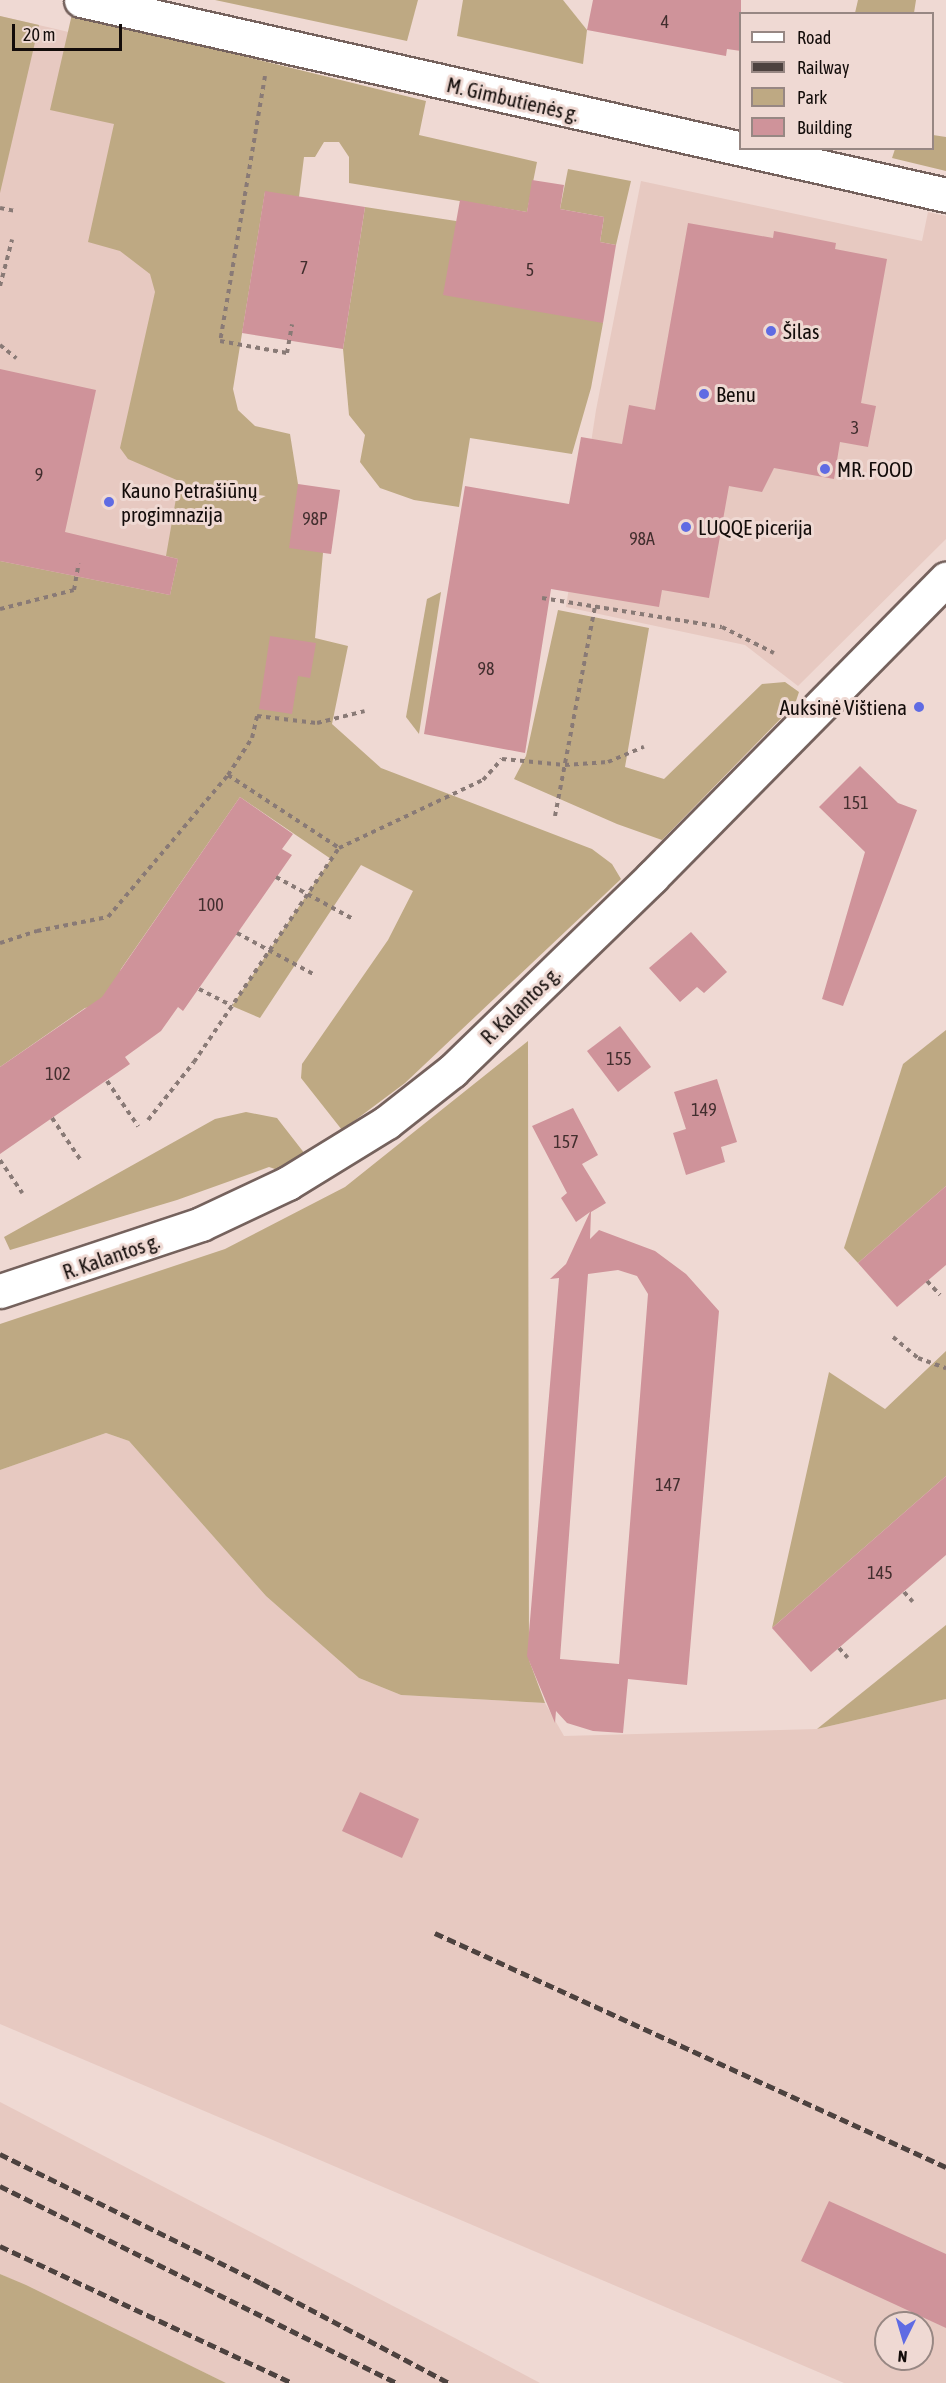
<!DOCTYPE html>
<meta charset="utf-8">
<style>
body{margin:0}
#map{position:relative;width:946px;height:2383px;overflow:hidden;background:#efd9d3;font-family:"Asap Condensed",sans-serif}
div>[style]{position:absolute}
.built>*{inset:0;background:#e7c9c1}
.green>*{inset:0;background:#bea983}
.building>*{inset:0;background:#cf939a}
.path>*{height:4px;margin-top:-2px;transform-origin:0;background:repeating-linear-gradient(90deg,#897a76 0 4.5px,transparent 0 9px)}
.roads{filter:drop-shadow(2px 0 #75625d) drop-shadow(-2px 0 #75625d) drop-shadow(0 2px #75625d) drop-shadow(0 -2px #75625d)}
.street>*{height:33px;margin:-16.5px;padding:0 16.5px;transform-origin:16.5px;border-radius:16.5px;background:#fff}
.primary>*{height:33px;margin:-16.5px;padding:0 16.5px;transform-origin:16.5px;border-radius:16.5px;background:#fff}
.rail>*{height:4.5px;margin-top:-2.25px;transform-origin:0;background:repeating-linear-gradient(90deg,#4d423f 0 9px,transparent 0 13.5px)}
.dots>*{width:16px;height:16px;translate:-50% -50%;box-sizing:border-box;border:3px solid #efd9d3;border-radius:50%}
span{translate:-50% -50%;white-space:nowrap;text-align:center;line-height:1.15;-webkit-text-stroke:6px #efd9d3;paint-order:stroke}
.number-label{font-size:18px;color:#422e2e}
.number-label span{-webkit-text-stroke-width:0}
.street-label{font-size:21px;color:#130c0a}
.poi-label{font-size:21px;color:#130c0a}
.left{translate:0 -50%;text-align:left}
.right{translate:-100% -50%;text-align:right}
.legend{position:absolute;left:739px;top:12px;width:195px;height:138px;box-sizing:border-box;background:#efd9d3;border:2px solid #978783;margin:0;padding:8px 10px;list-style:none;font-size:18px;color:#130c0a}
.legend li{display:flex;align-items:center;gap:12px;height:30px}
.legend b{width:30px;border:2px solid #978783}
.north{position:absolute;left:874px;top:2311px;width:60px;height:60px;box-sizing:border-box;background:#efd9d3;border:2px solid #978783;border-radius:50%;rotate:185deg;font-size:16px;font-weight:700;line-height:24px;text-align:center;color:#130c0a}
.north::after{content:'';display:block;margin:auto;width:21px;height:27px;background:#5f6be3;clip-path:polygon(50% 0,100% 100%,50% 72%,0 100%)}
.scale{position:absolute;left:12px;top:24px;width:110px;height:27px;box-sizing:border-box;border:3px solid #130c0a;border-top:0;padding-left:8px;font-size:18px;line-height:21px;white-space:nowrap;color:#130c0a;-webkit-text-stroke:4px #efd9d3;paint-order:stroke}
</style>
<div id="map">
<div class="built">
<div style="clip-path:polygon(0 16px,253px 75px,186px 440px,250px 564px,0 937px)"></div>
<div style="clip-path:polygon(641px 181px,922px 241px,928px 212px,946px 216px,946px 539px,798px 686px,745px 645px,566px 607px,596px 410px)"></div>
<div style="clip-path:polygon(evenodd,106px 1433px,129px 1441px,266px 1596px,359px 1678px,401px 1695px,545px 1703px,564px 1736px,817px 1729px,946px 1699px,946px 2383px,844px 2383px,0 2024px,0 1470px,106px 1433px,886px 2323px,922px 2323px,922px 2359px,886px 2359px,886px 2323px)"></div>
<div style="clip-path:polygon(0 2102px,476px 2349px,540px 2383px,226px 2383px,0 2274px)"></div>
</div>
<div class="green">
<div style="clip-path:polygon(215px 0,418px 0,407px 41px)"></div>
<div style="clip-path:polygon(463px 0,563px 0,587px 30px,583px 64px,457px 36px)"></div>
<div style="clip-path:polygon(858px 0,916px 0,914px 13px,855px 13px)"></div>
<div style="clip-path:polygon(72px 14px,426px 101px,419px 135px,537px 162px,527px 212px,349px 183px,349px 157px,339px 142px,324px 142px,315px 157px,304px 157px,299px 197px,265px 192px,233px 389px,238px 410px,255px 426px,290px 434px,298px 484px,323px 553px,315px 638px,348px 646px,332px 724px,381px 768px,592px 849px,612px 864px,621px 879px,405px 1083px,342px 1130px,301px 1078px,302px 1064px,388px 940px,413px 891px,361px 865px,260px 1018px,232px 1006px,331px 859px,240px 797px,121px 969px,108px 1004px,85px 1008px,0 1067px,0 561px,170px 595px,178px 559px,166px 556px,179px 481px,128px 459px,120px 448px,155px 292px,150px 274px,120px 251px,88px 242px,114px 124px,50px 110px)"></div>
<div style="clip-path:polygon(0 16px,39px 25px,0 193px)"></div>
<div style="clip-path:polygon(933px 135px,946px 137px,946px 171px,892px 158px,895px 149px,932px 148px)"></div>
<div style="clip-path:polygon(568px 169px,631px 181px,616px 245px,600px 242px,604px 217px,560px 209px)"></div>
<div style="clip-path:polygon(365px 207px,456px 221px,603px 323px,591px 388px,572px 454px,470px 438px,459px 507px,414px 500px,380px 488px,360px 462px,365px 435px,349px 415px,343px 349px)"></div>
<div style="clip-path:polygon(441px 592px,419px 734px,406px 717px,427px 599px)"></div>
<div style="clip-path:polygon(558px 610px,649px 628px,625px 767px,664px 779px,762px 684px,785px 682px,799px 692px,795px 704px,662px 840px,617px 824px,514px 779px,526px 756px)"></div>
<div style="clip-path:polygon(946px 1030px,946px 1186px,858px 1263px,844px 1248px,903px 1064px)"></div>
<div style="clip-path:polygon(528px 1041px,529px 1660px,545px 1703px,401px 1695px,359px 1678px,266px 1596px,129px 1441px,106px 1433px,0 1470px,0 1324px,225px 1249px,345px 1187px)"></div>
<div style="clip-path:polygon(246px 1112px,277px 1118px,305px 1154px,278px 1170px,269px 1167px,177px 1200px,10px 1250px,4px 1237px,215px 1119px)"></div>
<div style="clip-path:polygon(946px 1351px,946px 1476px,772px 1628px,829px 1372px,885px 1409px)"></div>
<div style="clip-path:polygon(946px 1625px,946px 1699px,817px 1729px)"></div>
<div style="clip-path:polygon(0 2274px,26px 2285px,226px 2383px,0 2383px)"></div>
</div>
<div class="building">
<div style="clip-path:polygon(593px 0,741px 0,741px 51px,727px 49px,726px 56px,587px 30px)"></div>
<div style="clip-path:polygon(532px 180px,564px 185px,560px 209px,604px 217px,600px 242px,616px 245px,603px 323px,443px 295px,460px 200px,527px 212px)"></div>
<div style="clip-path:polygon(265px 191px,365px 207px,343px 349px,242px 333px)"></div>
<div style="clip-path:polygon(688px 223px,773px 238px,774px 231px,836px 243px,835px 249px,887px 259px,861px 403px,876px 406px,868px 447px,840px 442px,834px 479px,774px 468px,762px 492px,729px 486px,709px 598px,662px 590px,659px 607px,551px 589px,525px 753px,424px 734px,465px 486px,569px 504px,581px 437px,622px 444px,629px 405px,655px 410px)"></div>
<div style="clip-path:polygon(0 369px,96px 390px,65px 532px,178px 559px,170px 595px,0 561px)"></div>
<div style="clip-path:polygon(298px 484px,340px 490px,331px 554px,289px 548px)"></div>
<div style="clip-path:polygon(270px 636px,316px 643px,310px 678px,298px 676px,292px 714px,259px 709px)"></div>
<div style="clip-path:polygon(860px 766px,898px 803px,917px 810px,843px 1006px,822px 999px,865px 852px,819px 807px)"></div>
<div style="clip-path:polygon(240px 797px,293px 834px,282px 849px,292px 855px,183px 1011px,178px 1007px,161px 1031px,125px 1057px,130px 1064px,0 1154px,0 1067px,102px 997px)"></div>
<div style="clip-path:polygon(691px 932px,727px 972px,704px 993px,697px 987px,680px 1002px,649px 968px)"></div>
<div style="clip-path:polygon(620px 1026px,651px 1067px,618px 1092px,587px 1051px)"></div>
<div style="clip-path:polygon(717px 1079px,737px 1142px,721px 1147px,725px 1162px,686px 1175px,673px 1133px,686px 1129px,674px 1092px)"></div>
<div style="clip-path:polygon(evenodd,573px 1108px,598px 1155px,582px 1164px,606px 1203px,591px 1212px,590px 1239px,599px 1230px,655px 1251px,686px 1274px,719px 1311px,687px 1685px,628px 1679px,623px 1733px,593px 1731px,567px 1723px,556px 1711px,555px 1723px,527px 1656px,559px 1278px,550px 1279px,566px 1264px,590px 1212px,576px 1222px,561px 1198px,567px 1193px,532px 1126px,573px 1108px,618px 1270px,637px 1276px,648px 1294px,619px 1664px,560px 1659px,588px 1274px,618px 1270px)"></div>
<div style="clip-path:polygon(946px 1186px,946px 1265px,897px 1307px,858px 1263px)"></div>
<div style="clip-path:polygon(946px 1476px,946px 1555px,811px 1672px,772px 1628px)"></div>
<div style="clip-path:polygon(360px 1792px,419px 1819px,402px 1858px,342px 1831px)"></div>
<div style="clip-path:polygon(829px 2201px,946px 2254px,946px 2328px,801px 2261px)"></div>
</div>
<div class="path">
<div style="left:265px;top:76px;width:269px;rotate:99.6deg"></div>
<div style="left:220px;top:341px;width:68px;rotate:10.2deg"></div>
<div style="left:287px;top:353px;width:29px;rotate:-80deg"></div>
<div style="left:0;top:208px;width:15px;rotate:11deg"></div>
<div style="left:0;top:286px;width:48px;rotate:-75.4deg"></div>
<div style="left:0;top:345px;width:21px;rotate:39deg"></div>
<div style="left:542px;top:598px;width:182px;rotate:9.2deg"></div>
<div style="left:722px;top:627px;width:58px;rotate:26.6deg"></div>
<div style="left:0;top:609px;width:76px;rotate:-14.4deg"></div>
<div style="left:74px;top:590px;width:27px;rotate:-80deg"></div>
<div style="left:228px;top:775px;width:133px;rotate:33.3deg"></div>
<div style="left:555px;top:816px;width:214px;rotate:-79.2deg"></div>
<div style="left:276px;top:877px;width:88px;rotate:28.6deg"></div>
<div style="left:237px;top:933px;width:86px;rotate:28.3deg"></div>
<div style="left:0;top:943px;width:39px;rotate:-18deg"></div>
<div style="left:37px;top:931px;width:72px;rotate:-11.2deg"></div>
<div style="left:108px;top:917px;width:186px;rotate:-49.8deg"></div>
<div style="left:228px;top:775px;width:44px;rotate:-57deg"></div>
<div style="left:252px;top:738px;width:23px;rotate:-77deg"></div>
<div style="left:257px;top:716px;width:60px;rotate:6.7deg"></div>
<div style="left:317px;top:723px;width:49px;rotate:-14deg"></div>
<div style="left:199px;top:989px;width:37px;rotate:27deg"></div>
<div style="left:107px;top:1081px;width:55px;rotate:55.4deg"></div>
<div style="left:52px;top:1118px;width:50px;rotate:55.7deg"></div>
<div style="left:148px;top:1120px;width:74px;rotate:-51.6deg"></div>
<div style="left:194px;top:1062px;width:258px;rotate:-55.9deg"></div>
<div style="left:339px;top:848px;width:159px;rotate:-25.3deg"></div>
<div style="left:483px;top:780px;width:28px;rotate:-48deg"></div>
<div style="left:502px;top:759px;width:63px;rotate:5.4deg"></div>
<div style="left:565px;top:765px;width:43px;rotate:-4deg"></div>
<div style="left:608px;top:762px;width:39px;rotate:-23deg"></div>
<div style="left:0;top:1160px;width:40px;rotate:56deg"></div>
<div style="left:927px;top:1281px;width:19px;rotate:47deg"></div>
<div style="left:893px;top:1337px;width:33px;rotate:40deg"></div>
<div style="left:918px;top:1358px;width:30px;rotate:20deg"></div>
<div style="left:904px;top:1592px;width:13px;rotate:48deg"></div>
<div style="left:839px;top:1648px;width:13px;rotate:48deg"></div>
</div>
<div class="roads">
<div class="street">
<div style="left:81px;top:0;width:887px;rotate:12.7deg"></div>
</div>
<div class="primary">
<div style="left:0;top:1291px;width:212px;rotate:-18.4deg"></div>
<div style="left:201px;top:1224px;width:96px;rotate:-25.2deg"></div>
<div style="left:288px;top:1183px;width:116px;rotate:-31.6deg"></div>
<div style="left:387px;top:1122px;width:83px;rotate:-38.1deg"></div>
<div style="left:452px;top:1071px;width:279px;rotate:-44.1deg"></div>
<div style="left:652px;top:877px;width:419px;rotate:-45.4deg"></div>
</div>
</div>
<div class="rail">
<div style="left:435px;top:1933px;width:562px;rotate:24.6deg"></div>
<div style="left:0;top:2154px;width:291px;rotate:26.3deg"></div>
<div style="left:261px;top:2283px;width:213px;rotate:28deg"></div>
<div style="left:0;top:2186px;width:442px;rotate:26.4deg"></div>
<div style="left:0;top:2246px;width:323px;rotate:25.1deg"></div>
</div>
<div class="dots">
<div style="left:771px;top:331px;background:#5f6be3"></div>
<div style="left:704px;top:394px;background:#5f6be3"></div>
<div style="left:825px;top:469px;background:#5f6be3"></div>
<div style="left:109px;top:502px;background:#5f6be3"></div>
<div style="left:686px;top:527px;background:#5f6be3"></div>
<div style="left:919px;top:707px;background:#5f6be3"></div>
</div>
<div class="number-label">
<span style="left:665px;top:22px">4</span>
<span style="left:304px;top:268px">7</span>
<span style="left:530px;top:270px">5</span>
<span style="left:855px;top:428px">3</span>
<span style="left:39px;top:475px">9</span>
<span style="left:315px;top:519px">98P</span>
<span style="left:642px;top:539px">98A</span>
<span style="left:486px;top:669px">98</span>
<span style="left:856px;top:803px">151</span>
<span style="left:211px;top:905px">100</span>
<span style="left:619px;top:1059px">155</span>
<span style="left:58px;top:1074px">102</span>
<span style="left:704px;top:1110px">149</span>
<span style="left:566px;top:1142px">157</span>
<span style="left:668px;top:1485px">147</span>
<span style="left:880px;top:1573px">145</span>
</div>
<div class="street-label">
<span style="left:513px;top:99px;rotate:13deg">M. Gimbutienės g.</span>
<span style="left:520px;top:1005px;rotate:-44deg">R. Kalantos g.</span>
<span style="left:111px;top:1256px;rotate:-19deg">R. Kalantos g.</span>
</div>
<div class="poi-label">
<span class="left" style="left:783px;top:331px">Šilas</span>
<span class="left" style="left:716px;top:394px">Benu</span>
<span class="left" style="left:837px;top:469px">MR. FOOD</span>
<span class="left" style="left:121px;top:502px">Kauno Petrašiūnų<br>progimnazija</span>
<span class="left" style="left:698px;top:527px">LUQQE picerija</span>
<span class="right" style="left:907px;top:707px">Auksinė Vištiena</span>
</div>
<ul class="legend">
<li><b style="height:8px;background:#fff"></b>Road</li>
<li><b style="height:8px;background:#4d423f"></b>Railway</li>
<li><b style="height:16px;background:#bea983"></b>Park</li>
<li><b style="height:16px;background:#cf939a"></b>Building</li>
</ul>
<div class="north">N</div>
<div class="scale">20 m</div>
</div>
